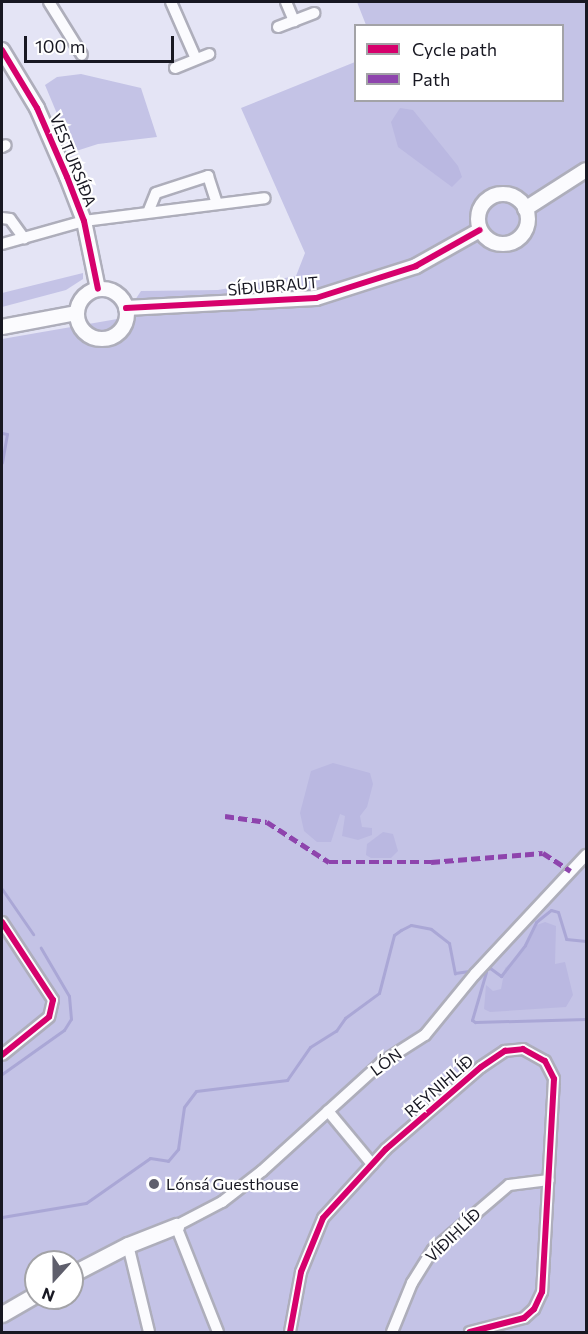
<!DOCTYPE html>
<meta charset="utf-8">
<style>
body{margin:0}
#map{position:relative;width:588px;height:1334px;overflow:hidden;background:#e4e4f5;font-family:Commissioner,sans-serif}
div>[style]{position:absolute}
.green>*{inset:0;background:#c4c3e6}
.forest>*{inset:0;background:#bab8e1}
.stream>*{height:3px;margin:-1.5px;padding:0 1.5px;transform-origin:1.5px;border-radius:1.5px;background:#aaa7d6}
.roads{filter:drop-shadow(2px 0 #aeaebb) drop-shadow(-2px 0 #aeaebb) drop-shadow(0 2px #aeaebb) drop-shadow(0 -2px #aeaebb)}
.minor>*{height:10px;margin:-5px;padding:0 5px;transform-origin:5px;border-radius:5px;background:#fbfbfe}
.tertiary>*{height:14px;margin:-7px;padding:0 7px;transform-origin:7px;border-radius:7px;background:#fbfbfe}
.tertiary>.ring{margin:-7px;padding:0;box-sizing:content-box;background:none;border:14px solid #fbfbfe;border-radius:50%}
.secondary>*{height:15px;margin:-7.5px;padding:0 7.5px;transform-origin:7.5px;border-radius:7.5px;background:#fbfbfe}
.quiet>*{height:4.5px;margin-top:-2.25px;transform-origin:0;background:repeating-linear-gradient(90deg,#8e44ad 0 9px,transparent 0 13.5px)}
.cycleway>*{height:6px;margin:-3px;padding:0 3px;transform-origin:3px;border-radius:3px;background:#d6006c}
.dots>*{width:16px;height:16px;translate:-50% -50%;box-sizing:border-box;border:3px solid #fff;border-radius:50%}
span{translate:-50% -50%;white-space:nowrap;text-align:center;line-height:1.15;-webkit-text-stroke:4.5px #fff;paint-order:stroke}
.street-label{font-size:16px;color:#181822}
.poi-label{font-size:16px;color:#181822}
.left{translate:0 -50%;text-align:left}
.frame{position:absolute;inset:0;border:3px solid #181822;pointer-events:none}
.legend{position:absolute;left:354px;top:24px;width:210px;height:78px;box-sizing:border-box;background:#fff;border:2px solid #a3a3a7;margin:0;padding:8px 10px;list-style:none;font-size:18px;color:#181822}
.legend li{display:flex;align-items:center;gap:12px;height:30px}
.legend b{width:30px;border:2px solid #a3a3a7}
.north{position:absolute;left:24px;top:1250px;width:60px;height:60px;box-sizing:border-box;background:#fff;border:2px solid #a3a3a7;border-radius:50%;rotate:201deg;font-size:16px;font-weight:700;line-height:24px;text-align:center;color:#181822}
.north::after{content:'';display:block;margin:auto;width:21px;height:27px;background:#5f5f6c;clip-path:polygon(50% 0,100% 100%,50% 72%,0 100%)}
.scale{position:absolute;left:24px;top:36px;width:150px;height:27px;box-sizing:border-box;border:3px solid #181822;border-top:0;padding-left:8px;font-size:18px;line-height:21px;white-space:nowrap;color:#181822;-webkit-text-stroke:4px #fff;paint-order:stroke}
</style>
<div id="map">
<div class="green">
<div style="clip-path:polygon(evenodd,357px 2px,586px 2px,586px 1332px,2px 1332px,2px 339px,123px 318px,141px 291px,218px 290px,296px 276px,305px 253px,241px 108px,355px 62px,356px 100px,562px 100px,562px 26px,366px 25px,357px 2px,36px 1262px,72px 1262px,72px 1298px,36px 1298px,36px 1262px)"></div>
<div style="clip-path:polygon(81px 74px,141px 88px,157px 137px,98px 144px,73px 152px,45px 85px,57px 77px)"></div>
<div style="clip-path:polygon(83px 273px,83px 279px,66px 290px,2px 307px,2px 293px)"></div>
</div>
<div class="forest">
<div style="clip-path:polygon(400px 108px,413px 110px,458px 166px,462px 177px,452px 187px,398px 147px,391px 122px)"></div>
<div style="clip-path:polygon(333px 763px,370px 773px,373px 784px,367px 807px,360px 816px,362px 827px,372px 828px,372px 835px,358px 840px,342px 836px,345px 816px,340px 814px,331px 842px,317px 842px,304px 831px,300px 813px,311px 771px)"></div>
<div style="clip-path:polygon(383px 832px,393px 834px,398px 851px,391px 858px,371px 858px,366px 855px,367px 844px)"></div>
<div style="clip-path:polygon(545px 922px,556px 926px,555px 964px,565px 962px,573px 995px,566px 1007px,490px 1012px,484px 1009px,486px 985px,493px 991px,501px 989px,505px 968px,525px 949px,537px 925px)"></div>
</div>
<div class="stream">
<div style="left:2px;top:433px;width:5px;rotate:11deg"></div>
<div style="left:7px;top:434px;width:29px;rotate:100deg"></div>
<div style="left:2px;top:889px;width:55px;rotate:55.4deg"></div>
<div style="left:482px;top:971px;width:9px;rotate:-21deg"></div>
<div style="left:490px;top:968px;width:14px;rotate:36deg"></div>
<div style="left:501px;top:976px;width:39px;rotate:-52deg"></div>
<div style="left:525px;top:945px;width:25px;rotate:-64deg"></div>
<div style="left:536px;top:922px;width:19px;rotate:-39deg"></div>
<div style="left:551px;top:910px;width:7px;rotate:16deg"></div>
<div style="left:558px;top:912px;width:28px;rotate:73deg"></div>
<div style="left:566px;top:939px;width:20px;rotate:6deg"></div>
<div style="left:486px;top:972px;width:50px;rotate:106.3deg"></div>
<div style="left:472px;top:1020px;width:4px;rotate:34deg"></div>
<div style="left:475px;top:1022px;width:111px;rotate:-1.5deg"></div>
<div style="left:2px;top:1074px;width:76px;rotate:-35.4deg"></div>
<div style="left:64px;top:1030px;width:13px;rotate:-58deg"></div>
<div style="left:71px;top:1019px;width:23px;rotate:-95deg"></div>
<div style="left:69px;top:996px;width:56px;rotate:-120.3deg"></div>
<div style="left:2px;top:1217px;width:85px;rotate:-9.5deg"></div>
<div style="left:86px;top:1203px;width:78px;rotate:-35.1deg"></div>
<div style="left:150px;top:1158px;width:18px;rotate:9deg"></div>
<div style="left:168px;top:1161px;width:16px;rotate:-50deg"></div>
<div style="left:178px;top:1149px;width:42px;rotate:-81.9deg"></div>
<div style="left:184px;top:1107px;width:20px;rotate:-53deg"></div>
<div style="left:196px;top:1091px;width:92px;rotate:-6.9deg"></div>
<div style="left:287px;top:1080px;width:40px;rotate:-55.1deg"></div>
<div style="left:310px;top:1047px;width:31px;rotate:-32deg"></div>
<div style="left:336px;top:1031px;width:16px;rotate:-55deg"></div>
<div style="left:345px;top:1018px;width:42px;rotate:-36.3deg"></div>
<div style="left:379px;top:993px;width:60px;rotate:-75.5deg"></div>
<div style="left:394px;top:935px;width:9px;rotate:-36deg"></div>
<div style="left:401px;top:930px;width:11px;rotate:-27deg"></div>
<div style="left:411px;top:925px;width:20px;rotate:11deg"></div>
<div style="left:431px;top:929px;width:23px;rotate:38deg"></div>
<div style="left:449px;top:943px;width:31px;rotate:79deg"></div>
<div style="left:455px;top:973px;width:21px;rotate:-8deg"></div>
</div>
<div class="roads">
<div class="minor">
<div style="left:49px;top:2px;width:62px;rotate:58.1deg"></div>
<div style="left:171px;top:2px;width:62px;rotate:66.3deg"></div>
<div style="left:286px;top:2px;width:21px;rotate:67deg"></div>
<div style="left:278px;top:27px;width:39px;rotate:-21deg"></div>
<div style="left:175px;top:68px;width:37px;rotate:-22deg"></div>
<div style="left:2px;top:147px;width:4px;rotate:-27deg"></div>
<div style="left:149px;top:210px;width:18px;rotate:-68deg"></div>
<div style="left:156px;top:193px;width:55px;rotate:-18.1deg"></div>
<div style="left:208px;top:176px;width:28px;rotate:72deg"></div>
<div style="left:2px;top:218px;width:8px;rotate:7deg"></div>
<div style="left:10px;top:219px;width:24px;rotate:54deg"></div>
<div style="left:2px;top:244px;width:85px;rotate:-15.7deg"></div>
<div style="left:84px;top:221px;width:182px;rotate:-7.2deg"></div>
<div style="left:2px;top:922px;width:93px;rotate:56.8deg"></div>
<div style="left:53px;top:1000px;width:17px;rotate:103deg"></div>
<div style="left:49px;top:1017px;width:60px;rotate:141deg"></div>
<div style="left:328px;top:1111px;width:69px;rotate:50.3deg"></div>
<div style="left:128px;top:1245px;width:89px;rotate:76.4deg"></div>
<div style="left:218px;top:1332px;width:114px;rotate:-111.6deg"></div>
<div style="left:176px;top:1226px;width:52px;rotate:-27.6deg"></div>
<div style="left:222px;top:1202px;width:51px;rotate:-37.8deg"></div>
<div style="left:262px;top:1171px;width:161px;rotate:-42.2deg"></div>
<div style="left:381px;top:1063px;width:52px;rotate:-32.5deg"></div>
<div style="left:425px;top:1035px;width:79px;rotate:-50.7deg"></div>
<div style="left:475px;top:974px;width:163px;rotate:-47deg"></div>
<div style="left:290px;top:1332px;width:61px;rotate:-79.6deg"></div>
<div style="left:301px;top:1272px;width:58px;rotate:-67.8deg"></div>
<div style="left:323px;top:1218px;width:93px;rotate:-47.6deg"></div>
<div style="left:386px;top:1149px;width:125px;rotate:-40.8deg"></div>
<div style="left:481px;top:1067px;width:29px;rotate:-34deg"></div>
<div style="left:505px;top:1051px;width:18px;rotate:-6deg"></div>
<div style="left:523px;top:1049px;width:25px;rotate:29deg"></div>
<div style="left:545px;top:1061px;width:20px;rotate:63deg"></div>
<div style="left:554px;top:1079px;width:213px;rotate:93.2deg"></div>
<div style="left:542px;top:1292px;width:19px;rotate:115deg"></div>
<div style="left:534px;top:1309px;width:13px;rotate:138deg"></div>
<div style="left:524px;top:1318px;width:56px;rotate:165.5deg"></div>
<div style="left:392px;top:1332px;width:53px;rotate:-67.8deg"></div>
<div style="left:412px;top:1283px;width:39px;rotate:-58deg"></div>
<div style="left:433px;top:1250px;width:100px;rotate:-40.5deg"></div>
<div style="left:509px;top:1185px;width:40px;rotate:-7.1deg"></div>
</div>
<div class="tertiary">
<div style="left:2px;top:50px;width:68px;rotate:58.9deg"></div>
<div style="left:37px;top:108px;width:75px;rotate:66.5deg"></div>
<div style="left:67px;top:177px;width:47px;rotate:68.9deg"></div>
<div style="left:84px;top:221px;width:69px;rotate:78.4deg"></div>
<div class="ring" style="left:478px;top:194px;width:36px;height:36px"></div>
<div style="left:525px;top:209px;width:72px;rotate:-32.6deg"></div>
<div class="ring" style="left:77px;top:289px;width:36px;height:36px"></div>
<div style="left:126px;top:308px;width:190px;rotate:-3deg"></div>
<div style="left:316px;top:298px;width:105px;rotate:-17.7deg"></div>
<div style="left:416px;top:266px;width:73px;rotate:-29.4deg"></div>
<div style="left:2px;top:327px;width:75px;rotate:-10.7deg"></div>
</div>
<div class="secondary">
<div style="left:72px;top:1274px;width:63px;rotate:-27.4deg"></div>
<div style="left:128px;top:1245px;width:52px;rotate:-21.6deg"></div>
<div style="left:2px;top:1314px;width:39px;rotate:-30deg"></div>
</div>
</div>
<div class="quiet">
<div style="left:225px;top:816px;width:42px;rotate:8.1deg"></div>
<div style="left:267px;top:822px;width:74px;rotate:32.8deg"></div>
<div style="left:329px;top:862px;width:102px"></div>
<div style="left:431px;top:862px;width:112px;rotate:-4.6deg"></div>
<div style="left:543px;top:853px;width:33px;rotate:33deg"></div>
</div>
<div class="cycleway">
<div style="left:2px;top:50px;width:68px;rotate:58.9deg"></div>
<div style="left:37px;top:108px;width:75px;rotate:66.5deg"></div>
<div style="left:67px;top:177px;width:47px;rotate:68.9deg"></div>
<div style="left:84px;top:221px;width:69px;rotate:78.4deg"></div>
<div style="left:126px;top:308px;width:190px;rotate:-3deg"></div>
<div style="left:316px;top:298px;width:105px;rotate:-17.7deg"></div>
<div style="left:416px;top:266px;width:73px;rotate:-29.4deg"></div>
<div style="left:2px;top:922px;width:93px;rotate:56.8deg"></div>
<div style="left:53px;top:1000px;width:17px;rotate:103deg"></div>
<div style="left:49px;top:1017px;width:60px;rotate:141deg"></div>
<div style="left:290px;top:1332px;width:61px;rotate:-79.6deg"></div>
<div style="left:301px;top:1272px;width:58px;rotate:-67.8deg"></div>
<div style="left:323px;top:1218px;width:93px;rotate:-47.6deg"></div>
<div style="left:386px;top:1149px;width:125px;rotate:-40.8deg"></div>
<div style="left:481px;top:1067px;width:29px;rotate:-34deg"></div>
<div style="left:505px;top:1051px;width:18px;rotate:-6deg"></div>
<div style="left:523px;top:1049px;width:25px;rotate:29deg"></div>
<div style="left:545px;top:1061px;width:20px;rotate:63deg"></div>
<div style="left:554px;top:1079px;width:213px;rotate:93.2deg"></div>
<div style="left:542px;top:1292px;width:19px;rotate:115deg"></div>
<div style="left:534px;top:1309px;width:13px;rotate:138deg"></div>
<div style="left:524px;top:1318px;width:56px;rotate:165.5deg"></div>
</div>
<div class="dots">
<div style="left:154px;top:1184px;background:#5f5f6c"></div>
</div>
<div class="street-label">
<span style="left:73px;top:160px;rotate:68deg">VESTURSÍÐA</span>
<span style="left:273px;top:286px;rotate:-5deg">SÍÐUBRAUT</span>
<span style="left:386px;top:1062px;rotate:-36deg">LÓN</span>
<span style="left:439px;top:1086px;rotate:-41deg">REYNIHLÍÐ</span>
<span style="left:453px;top:1235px;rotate:-44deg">VÍÐIHLÍÐ</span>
</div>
<div class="poi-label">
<span class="left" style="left:166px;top:1184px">Lónsá Guesthouse</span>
</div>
<div class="frame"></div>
<ul class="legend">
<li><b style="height:8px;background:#d6006c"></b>Cycle path</li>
<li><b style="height:8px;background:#8e44ad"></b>Path</li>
</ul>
<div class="north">N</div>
<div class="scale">100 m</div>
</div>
